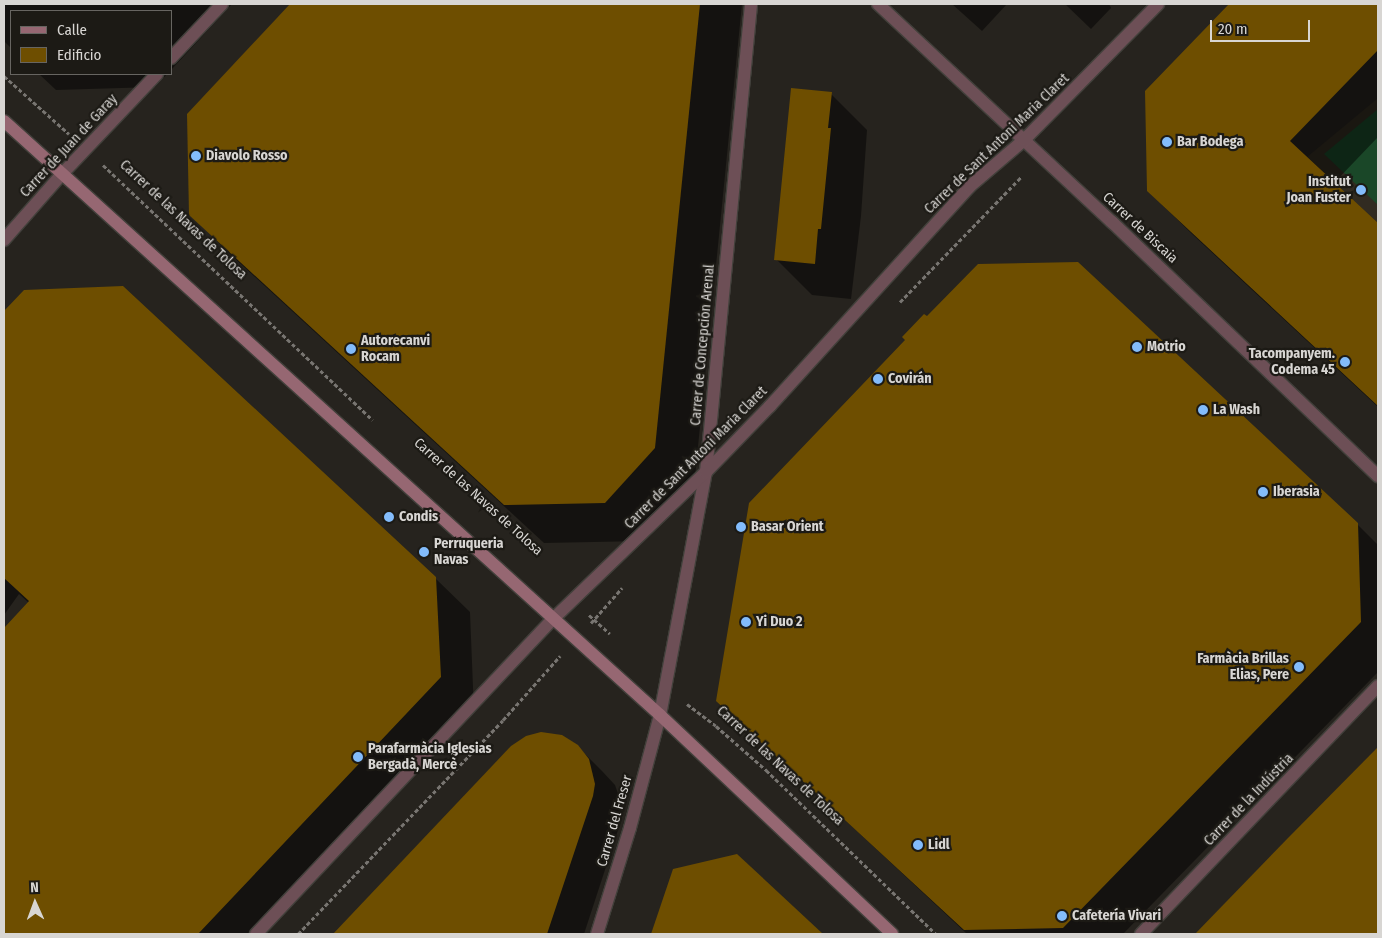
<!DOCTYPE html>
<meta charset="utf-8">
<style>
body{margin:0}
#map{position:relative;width:1382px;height:938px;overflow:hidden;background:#26231e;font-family:"Fira Sans Condensed",sans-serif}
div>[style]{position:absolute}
.built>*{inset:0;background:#312b21}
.green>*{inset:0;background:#1a4728}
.shadow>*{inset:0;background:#0007}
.building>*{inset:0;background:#6e4e00}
.path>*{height:3px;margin-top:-1.5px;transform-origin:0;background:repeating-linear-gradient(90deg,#787571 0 4px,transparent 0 6.5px)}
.roads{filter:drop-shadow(1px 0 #42403b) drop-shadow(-1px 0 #42403b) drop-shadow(0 1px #42403b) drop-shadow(0 -1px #42403b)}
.minor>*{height:12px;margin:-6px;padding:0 6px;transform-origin:6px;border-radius:6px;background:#6d4f56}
.tertiary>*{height:12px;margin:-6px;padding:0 6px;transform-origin:6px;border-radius:6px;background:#6d4f56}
.secondary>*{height:12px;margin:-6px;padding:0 6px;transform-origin:6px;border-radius:6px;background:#966772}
.dots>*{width:14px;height:14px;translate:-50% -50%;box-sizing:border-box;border:2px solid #1c1a15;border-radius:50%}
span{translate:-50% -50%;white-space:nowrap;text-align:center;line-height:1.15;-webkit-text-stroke:4.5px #1c1a15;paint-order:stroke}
.poi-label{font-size:14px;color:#d8d6d3;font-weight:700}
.left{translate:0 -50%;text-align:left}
.right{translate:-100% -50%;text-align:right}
.street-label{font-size:14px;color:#d8d6d3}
.frame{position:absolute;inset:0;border:5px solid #d8d6d3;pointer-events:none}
.legend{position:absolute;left:10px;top:10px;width:162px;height:65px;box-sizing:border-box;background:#1c1a15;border:1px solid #676561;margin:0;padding:6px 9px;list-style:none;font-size:15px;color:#d8d6d3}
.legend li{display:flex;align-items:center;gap:10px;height:25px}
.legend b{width:25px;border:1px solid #676561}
.north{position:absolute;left:10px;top:878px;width:50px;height:50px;-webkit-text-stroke:4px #1c1a15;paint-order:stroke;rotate:358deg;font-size:14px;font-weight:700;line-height:20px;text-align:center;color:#d8d6d3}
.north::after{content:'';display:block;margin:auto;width:18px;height:22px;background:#d8d6d3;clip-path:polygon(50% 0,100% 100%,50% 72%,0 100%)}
.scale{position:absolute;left:1210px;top:20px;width:100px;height:22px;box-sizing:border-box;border:2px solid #d8d6d3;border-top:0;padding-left:6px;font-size:15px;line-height:18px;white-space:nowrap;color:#d8d6d3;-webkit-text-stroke:4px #1c1a15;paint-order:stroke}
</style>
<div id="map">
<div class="built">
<div style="clip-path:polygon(1378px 98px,1378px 223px,1307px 157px)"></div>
</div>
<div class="green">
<div style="clip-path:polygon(1378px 109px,1378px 205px,1324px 154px)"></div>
</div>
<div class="shadow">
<div style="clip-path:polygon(4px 4px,232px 4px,171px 70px,171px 11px,11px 11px,11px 48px,4px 41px)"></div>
<div style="clip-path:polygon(292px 4px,742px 4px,694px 487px,644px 541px,544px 543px,230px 254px,191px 215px,188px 115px)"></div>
<div style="clip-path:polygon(952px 4px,1007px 4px,982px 31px)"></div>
<div style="clip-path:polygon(1065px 4px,1109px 4px,1111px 8px,1091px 29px)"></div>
<div style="clip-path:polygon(1231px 4px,1378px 4px,1378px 137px,1334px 183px,1378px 225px,1378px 407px,1192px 234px,1148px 191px,1146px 92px)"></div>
<div style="clip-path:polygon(39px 74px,167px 74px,155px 87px,56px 90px)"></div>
<div style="clip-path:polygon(831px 94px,867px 130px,861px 216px,851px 299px,812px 295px,776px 259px)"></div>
<div style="clip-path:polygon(24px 291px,435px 578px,470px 612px,474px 712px,264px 934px,4px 934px,4px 630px,29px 603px,19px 594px,4px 615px,4px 313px)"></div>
<div style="clip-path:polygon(1357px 524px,1378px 545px,1378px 672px,1123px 934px,967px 934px,718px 701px)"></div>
<div style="clip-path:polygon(555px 734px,574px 743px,602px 771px,615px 785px,622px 805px,620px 824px,584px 934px,335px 934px,511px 747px,533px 735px)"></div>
<div style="clip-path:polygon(1378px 749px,1378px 934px,1197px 934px)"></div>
<div style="clip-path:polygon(737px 856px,821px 934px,652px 934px,674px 870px)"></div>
</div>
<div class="building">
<div style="clip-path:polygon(290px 4px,700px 4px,655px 448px,605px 503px,504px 505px,189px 215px,187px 114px)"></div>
<div style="clip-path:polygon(1229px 4px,1378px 4px,1378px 50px,1290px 141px,1378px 223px,1378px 406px,1147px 191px,1145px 91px)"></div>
<div style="clip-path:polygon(791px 88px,832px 92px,828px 128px,831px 128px,821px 229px,818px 229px,815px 264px,774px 260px)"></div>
<div style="clip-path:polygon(1078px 262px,1358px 523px,1361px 622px,1063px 928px,964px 930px,716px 701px,749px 503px,905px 340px,902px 337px,924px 314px,927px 316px,978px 264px)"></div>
<div style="clip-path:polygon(123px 286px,436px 577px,441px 677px,198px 934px,4px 934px,4px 628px,29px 601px,4px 578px,4px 311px,24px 290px)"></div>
<div style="clip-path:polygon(541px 732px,562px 735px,578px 745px,589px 759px,595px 784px,593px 796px,547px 934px,333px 934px,511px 746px,526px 736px)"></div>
<div style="clip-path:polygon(1378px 747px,1378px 934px,1195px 934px,1288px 838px)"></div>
<div style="clip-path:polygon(737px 854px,823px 934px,651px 934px,673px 869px)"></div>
</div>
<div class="path">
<div style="left:4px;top:76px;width:87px;rotate:41.7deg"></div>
<div style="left:103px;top:165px;width:371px;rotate:43.4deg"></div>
<div style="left:900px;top:302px;width:174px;rotate:-45.9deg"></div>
<div style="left:589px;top:615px;width:28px;rotate:42deg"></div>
<div style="left:591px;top:623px;width:47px;rotate:-48.5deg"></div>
<div style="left:687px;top:704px;width:36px;rotate:37deg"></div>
<div style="left:716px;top:726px;width:67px;rotate:41.3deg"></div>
<div style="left:766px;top:770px;width:236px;rotate:44deg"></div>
<div style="left:298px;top:934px;width:296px;rotate:-46.2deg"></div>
<div style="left:503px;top:720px;width:86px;rotate:-48.3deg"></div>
</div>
<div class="roads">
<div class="minor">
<div style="left:878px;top:4px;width:320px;rotate:43deg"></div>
<div style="left:1112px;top:222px;width:368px;rotate:43.7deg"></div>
<div style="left:171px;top:58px;width:74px;rotate:-46.6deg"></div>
<div style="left:4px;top:240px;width:88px;rotate:-48.7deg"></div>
<div style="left:62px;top:174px;width:138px;rotate:-46.5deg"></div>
<div style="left:597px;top:934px;width:111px;rotate:-72.7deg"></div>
<div style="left:630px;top:828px;width:117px;rotate:-75.1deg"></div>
<div style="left:660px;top:715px;width:247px;rotate:-79.3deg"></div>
<div style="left:706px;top:472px;width:470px;rotate:-84.5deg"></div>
<div style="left:1141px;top:934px;width:343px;rotate:-46.3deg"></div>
</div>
<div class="tertiary">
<div style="left:256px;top:934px;width:433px;rotate:-46.7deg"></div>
<div style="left:553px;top:619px;width:212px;rotate:-43.9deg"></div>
<div style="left:706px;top:472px;width:92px;rotate:-45.9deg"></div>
<div style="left:770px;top:406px;width:296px;rotate:-47.7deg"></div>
<div style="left:969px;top:187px;width:72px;rotate:-40.5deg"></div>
<div style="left:1024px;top:140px;width:191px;rotate:-45.4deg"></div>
</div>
<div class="secondary">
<div style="left:4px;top:121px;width:885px;rotate:42.16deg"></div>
<div style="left:660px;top:715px;width:319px;rotate:43.3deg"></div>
</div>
</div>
<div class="dots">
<div style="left:1167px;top:142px;background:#83bcfb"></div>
<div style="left:196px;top:156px;background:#83bcfb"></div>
<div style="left:1361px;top:190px;background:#83bcfb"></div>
<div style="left:1137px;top:347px;background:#83bcfb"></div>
<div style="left:351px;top:349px;background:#83bcfb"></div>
<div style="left:1345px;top:362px;background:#83bcfb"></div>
<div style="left:878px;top:379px;background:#83bcfb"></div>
<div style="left:1203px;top:410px;background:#83bcfb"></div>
<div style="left:1263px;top:492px;background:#83bcfb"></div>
<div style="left:389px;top:517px;background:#83bcfb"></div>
<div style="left:741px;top:527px;background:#83bcfb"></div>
<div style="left:424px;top:552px;background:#83bcfb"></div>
<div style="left:746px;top:622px;background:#83bcfb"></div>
<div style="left:1299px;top:667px;background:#83bcfb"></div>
<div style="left:358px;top:757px;background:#83bcfb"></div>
<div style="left:918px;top:845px;background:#83bcfb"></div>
<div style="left:1062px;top:916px;background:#83bcfb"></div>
</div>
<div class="poi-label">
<span class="left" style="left:1177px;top:142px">Bar Bodega</span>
<span class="left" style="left:206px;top:156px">Diavolo Rosso</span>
<span class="right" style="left:1351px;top:190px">Institut<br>Joan Fuster</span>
<span class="left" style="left:361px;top:349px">Autorecanvi<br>Rocam</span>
<span class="left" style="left:1147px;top:347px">Motrio</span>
<span class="right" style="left:1335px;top:362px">Tacompanyem.<br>Codema 45</span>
<span class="left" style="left:888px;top:379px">Covirán</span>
<span class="left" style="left:1213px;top:410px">La Wash</span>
<span class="left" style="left:1273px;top:492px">Iberasia</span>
<span class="left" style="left:399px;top:517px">Condis</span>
<span class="left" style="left:751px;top:527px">Basar Orient</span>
<span class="left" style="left:434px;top:552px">Perruqueria<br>Navas</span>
<span class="left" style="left:756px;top:622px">Yi Duo 2</span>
<span class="right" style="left:1289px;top:667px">Farmàcia Brillas<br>Elias, Pere</span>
<span class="left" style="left:368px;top:757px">Parafarmàcia Iglesias<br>Bergadà, Mercè</span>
<span class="left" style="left:928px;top:845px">Lidl</span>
<span class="left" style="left:1072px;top:916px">Cafetería Vivari</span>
</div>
<div class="street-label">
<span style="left:997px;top:144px;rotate:-44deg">Carrer de Sant Antoni Maria Claret</span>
<span style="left:69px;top:146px;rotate:-47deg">Carrer de Juan de Garay</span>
<span style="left:183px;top:220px;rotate:43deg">Carrer de las Navas de Tolosa</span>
<span style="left:1140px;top:228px;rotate:43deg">Carrer de Biscaia</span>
<span style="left:703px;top:345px;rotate:-85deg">Carrer de Concepción Arenal</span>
<span style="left:696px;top:458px;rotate:-45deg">Carrer de Sant Antoni Maria Claret</span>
<span style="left:478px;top:497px;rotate:42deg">Carrer de las Navas de Tolosa</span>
<span style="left:780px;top:766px;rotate:43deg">Carrer de las Navas de Tolosa</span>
<span style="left:1249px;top:800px;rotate:-46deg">Carrer de la Indústria</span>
<span style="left:615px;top:821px;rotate:-74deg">Carrer del Freser</span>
</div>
<div class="frame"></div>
<ul class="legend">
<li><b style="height:6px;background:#966772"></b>Calle</li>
<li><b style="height:14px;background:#6e4e00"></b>Edificio</li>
</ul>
<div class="north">N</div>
<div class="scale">20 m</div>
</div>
